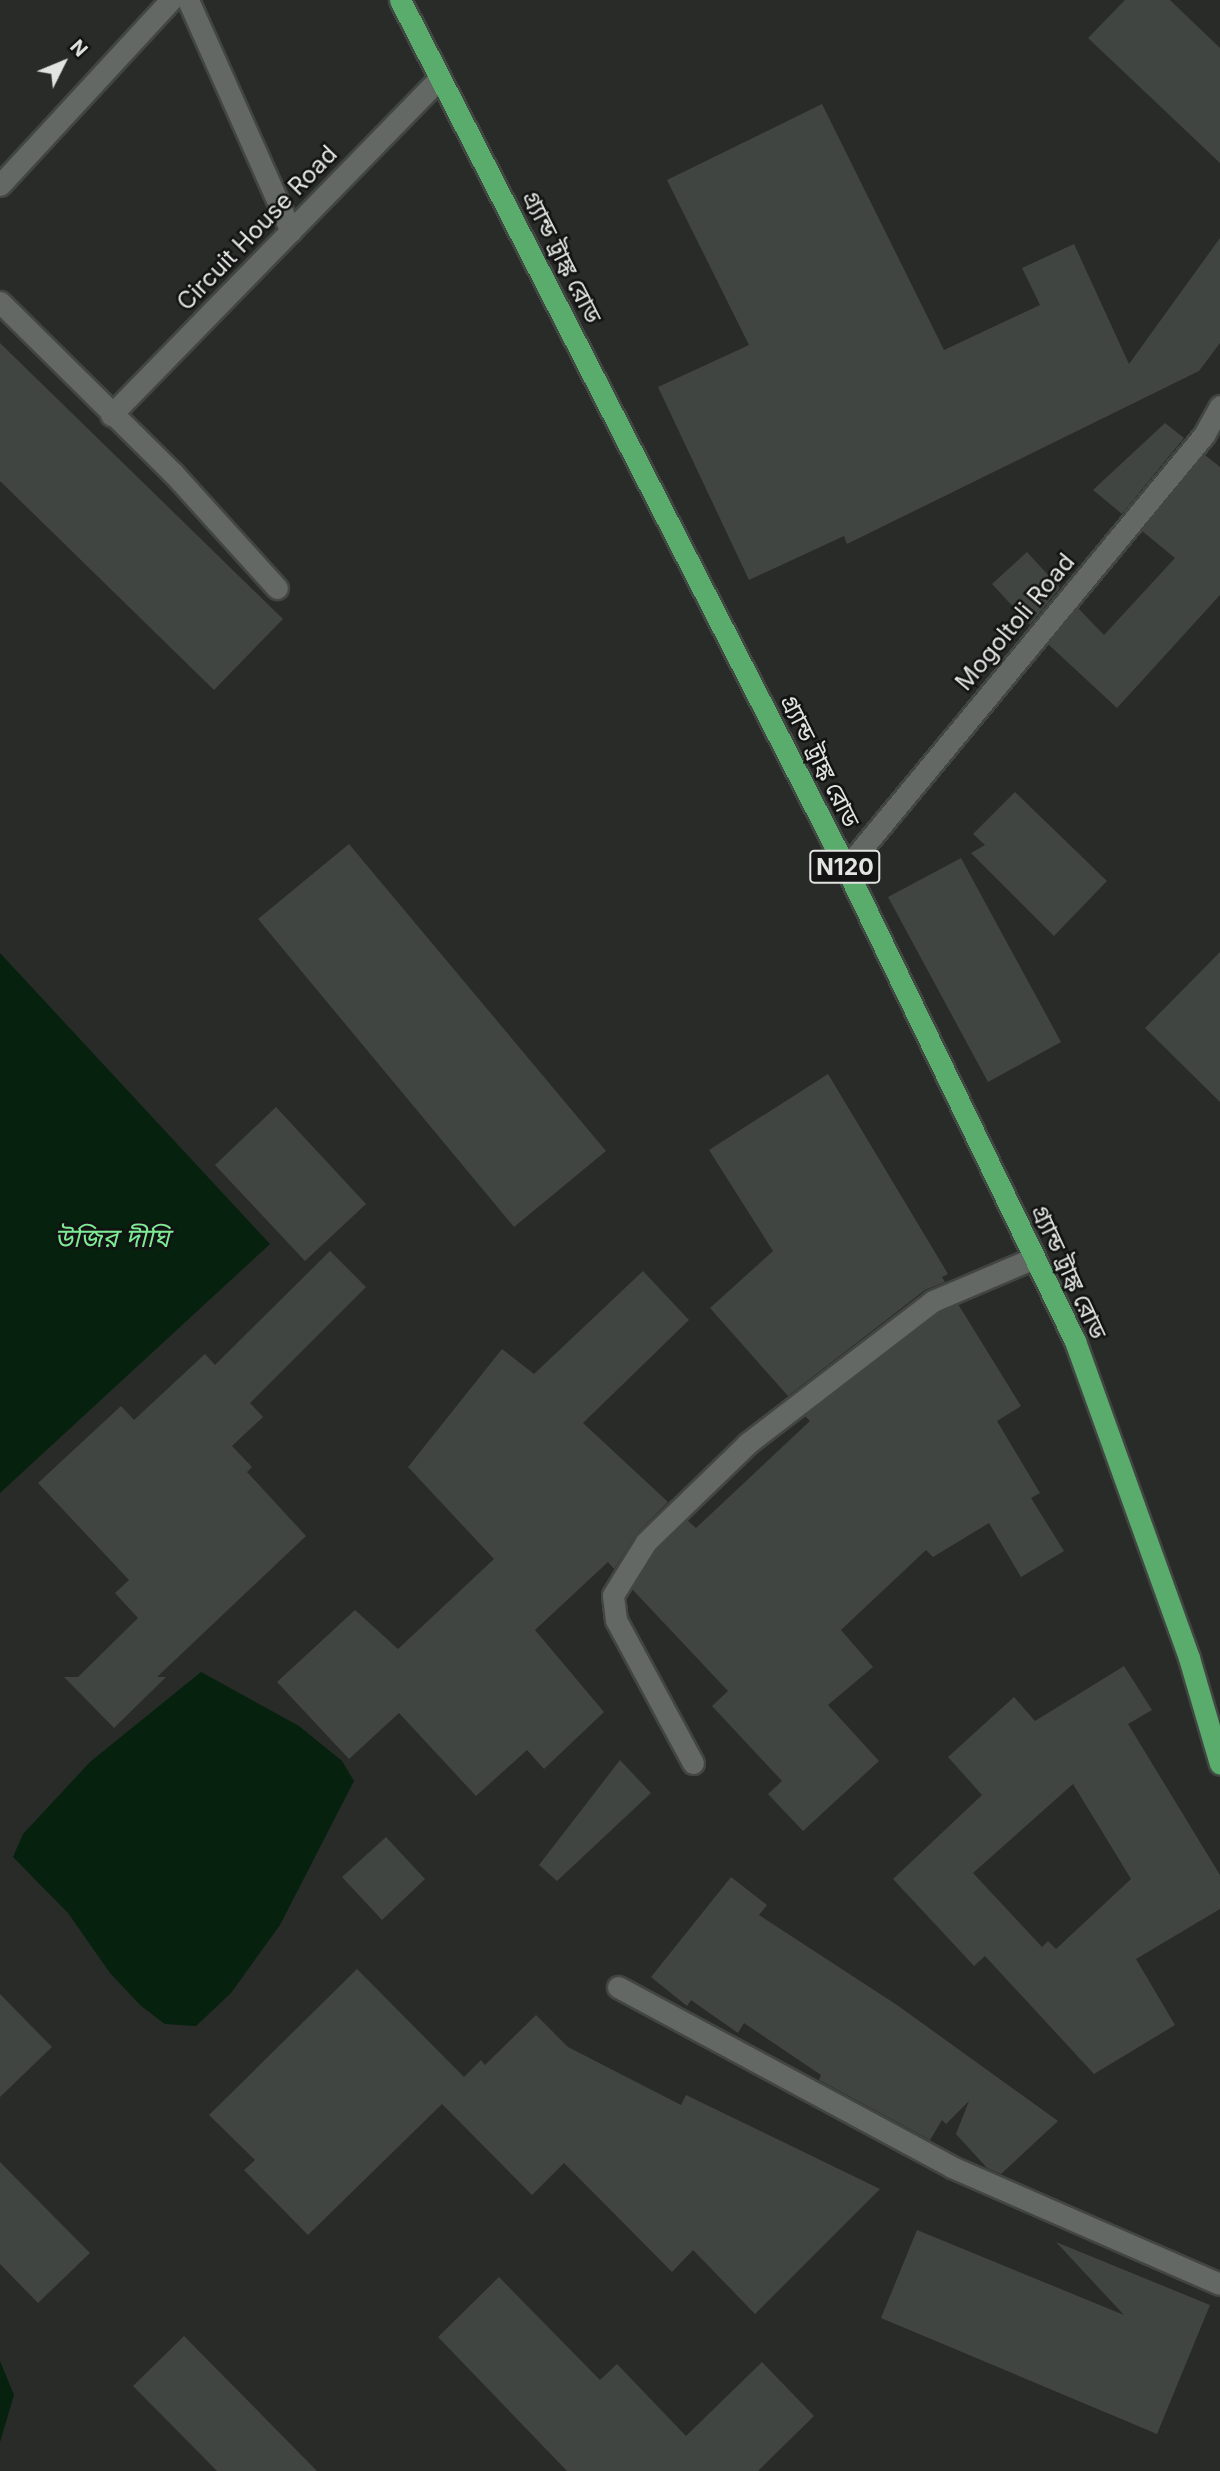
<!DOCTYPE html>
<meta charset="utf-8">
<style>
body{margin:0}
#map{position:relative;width:1220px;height:2471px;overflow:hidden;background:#282b28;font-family:Inter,"Noto Sans Bengali",sans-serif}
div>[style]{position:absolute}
.water>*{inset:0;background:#06210d}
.building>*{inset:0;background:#414541}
.roads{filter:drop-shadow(2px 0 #424643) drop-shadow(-2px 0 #424643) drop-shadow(0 2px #424643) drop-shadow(0 -2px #424643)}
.minor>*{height:21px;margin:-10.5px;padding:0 10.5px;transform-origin:10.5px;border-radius:10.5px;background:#646864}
.highway>*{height:21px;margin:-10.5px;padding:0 10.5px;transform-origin:10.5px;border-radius:10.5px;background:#5aac6d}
span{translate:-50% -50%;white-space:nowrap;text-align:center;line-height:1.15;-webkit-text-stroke:5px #121312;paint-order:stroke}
.shield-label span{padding:2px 5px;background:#121312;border:2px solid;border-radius:5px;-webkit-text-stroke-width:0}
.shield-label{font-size:23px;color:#e2e4e2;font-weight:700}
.street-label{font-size:24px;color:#e2e4e2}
.water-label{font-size:26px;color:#7dea95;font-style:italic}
.north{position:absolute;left:28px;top:28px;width:70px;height:70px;-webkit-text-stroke:5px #121312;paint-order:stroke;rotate:47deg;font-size:19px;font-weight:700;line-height:28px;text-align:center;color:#e2e4e2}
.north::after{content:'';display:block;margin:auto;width:24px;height:32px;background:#e2e4e2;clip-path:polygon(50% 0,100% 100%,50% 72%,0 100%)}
</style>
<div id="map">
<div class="water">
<div style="clip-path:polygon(0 953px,270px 1244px,0 1493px)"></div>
<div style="clip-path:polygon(201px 1672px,299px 1726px,342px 1761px,354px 1781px,280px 1925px,231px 1993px,196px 2026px,165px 2024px,141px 2006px,110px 1973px,68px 1913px,13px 1857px,23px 1834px,90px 1762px)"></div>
<div style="clip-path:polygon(0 2361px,14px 2395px,0 2442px)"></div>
</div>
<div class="building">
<div style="clip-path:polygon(1125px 0,1170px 0,1220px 48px,1220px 163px,1088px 38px)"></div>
<div style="clip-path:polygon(822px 104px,944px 350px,1040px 305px,1022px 268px,1074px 244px,1129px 364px,1220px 238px,1220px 343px,1199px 371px,847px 544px,844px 536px,749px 580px,658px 387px,749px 345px,667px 180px)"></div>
<div style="clip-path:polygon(0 343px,283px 619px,214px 690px,0 481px)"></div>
<div style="clip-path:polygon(1165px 423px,1184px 438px,1122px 514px,1093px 490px)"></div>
<div style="clip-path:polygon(1205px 455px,1220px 467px,1220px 595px,1117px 708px,1048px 644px,1078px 608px,1104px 635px,1175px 558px,1142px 531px)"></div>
<div style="clip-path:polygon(1027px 552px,1060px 588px,1030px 625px,992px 584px)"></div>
<div style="clip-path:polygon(1015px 792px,1107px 881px,1054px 936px,971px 853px,985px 845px,973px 834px)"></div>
<div style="clip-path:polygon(349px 844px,606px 1151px,514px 1227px,258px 919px)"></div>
<div style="clip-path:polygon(961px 858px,1061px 1042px,988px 1082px,888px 897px)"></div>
<div style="clip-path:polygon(1220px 952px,1220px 1102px,1145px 1028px)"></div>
<div style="clip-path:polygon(828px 1074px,948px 1274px,942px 1277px,945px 1282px,925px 1290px,788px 1396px,710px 1308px,773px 1251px,709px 1150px)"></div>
<div style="clip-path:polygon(276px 1107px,366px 1204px,305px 1261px,215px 1165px)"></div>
<div style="clip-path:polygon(330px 1251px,366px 1287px,250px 1403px,263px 1417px,232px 1446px,252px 1467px,247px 1472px,306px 1536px,157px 1677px,166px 1677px,114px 1728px,64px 1677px,78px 1677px,138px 1618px,115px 1593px,129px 1580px,38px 1483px,121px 1406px,134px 1420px,205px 1354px,215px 1365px)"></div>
<div style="clip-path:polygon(643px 1271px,689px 1320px,583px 1423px,668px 1502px,637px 1533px,614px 1569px,608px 1562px,535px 1630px,604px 1712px,544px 1769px,527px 1750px,476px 1796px,399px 1713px,349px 1759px,277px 1682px,355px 1610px,398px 1649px,494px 1559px,408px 1467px,502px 1349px,534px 1374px)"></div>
<div style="clip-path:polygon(958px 1304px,1021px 1406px,997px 1421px,1040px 1493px,1031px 1498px,1064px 1551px,1021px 1577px,989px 1523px,933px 1557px,926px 1550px,841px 1630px,873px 1667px,828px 1705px,879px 1761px,803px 1831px,768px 1794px,782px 1781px,712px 1706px,728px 1691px,632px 1589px,656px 1550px,687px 1520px,696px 1528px,810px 1421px,805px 1416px,940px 1312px)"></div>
<div style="clip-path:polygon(evenodd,1124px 1666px,1152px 1710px,1128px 1724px,1220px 1875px,1220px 1909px,1136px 1959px,1175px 2025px,1094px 2074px,985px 1956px,974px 1966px,893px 1879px,982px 1795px,948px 1757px,1014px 1697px,1035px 1721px,1124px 1666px,1073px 1784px,1131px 1879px,1056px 1949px,1048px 1941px,1042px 1947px,973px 1873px,1073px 1784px)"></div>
<div style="clip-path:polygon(620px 1760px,651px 1793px,557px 1881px,539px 1865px)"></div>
<div style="clip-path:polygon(386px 1837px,425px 1879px,382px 1920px,342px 1877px)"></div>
<div style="clip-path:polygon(731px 1877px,767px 1905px,759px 1915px,897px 2005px,1058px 2121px,1001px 2174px,987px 2168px,956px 2134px,969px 2101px,946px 2124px,942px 2120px,930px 2140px,819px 2080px,821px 2075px,744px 2023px,738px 2033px,691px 2000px,687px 2006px,651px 1977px)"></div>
<div style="clip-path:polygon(357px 1969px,464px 2077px,481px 2060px,485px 2065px,536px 2015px,568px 2047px,681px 2105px,686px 2095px,880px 2189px,755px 2314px,693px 2250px,672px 2272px,564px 2163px,532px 2195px,442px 2104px,308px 2235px,244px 2170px,255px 2160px,209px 2115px)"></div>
<div style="clip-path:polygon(0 1994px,52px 2047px,0 2097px)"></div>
<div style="clip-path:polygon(0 2162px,90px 2253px,38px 2303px,0 2264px)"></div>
<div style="clip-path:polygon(917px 2230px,1124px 2315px,1056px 2242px,1210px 2305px,1157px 2434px,881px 2318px)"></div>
<div style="clip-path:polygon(499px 2277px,600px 2380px,617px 2364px,686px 2436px,762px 2362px,814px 2416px,758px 2471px,567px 2471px,438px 2337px)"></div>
<div style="clip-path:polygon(184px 2336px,317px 2471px,217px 2471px,133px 2386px)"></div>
</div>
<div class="roads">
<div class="minor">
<div style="left:188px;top:0;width:253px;rotate:66deg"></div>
<div style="left:0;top:185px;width:252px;rotate:-47.3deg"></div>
<div style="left:0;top:302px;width:243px;rotate:44.7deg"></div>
<div style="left:173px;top:473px;width:155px;rotate:47.9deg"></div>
<div style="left:111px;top:415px;width:471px;rotate:-45.7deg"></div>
<div style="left:846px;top:868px;width:562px;rotate:-50.42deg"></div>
<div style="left:1204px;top:435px;width:33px;rotate:-61deg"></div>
<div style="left:693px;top:1763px;width:162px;rotate:-118.3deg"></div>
<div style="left:616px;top:1620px;width:25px;rotate:-97deg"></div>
<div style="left:613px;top:1595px;width:62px;rotate:-58.1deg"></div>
<div style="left:646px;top:1542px;width:142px;rotate:-44.1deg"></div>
<div style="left:748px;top:1443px;width:233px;rotate:-37.5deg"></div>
<div style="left:933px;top:1301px;width:110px;rotate:-23.1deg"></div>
<div style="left:618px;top:1987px;width:379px;rotate:28.3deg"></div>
<div style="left:952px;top:2167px;width:292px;rotate:23.6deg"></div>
</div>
<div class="highway">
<div style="left:400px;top:0;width:976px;rotate:62.8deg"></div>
<div style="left:846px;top:868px;width:526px;rotate:64.17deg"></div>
<div style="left:1075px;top:1341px;width:337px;rotate:70.2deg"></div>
<div style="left:1189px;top:1658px;width:110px;rotate:73.7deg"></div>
</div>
</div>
<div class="shield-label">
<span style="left:845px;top:867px">N120</span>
</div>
<div class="street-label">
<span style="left:257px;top:228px;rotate:-46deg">Circuit House Road</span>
<span style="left:562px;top:257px;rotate:63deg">গ্র্যান্ড ট্রাঙ্ক রোড</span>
<span style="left:1015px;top:622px;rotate:-50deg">Mogoltoli Road</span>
<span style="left:820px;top:761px;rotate:63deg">গ্র্যান্ড ট্রাঙ্ক রোড</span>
<span style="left:1069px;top:1272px;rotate:65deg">গ্র্যান্ড ট্রাঙ্ক রোড</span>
</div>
<div class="water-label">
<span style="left:112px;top:1238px">উজির দীঘি</span>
</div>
<div class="north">N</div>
</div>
